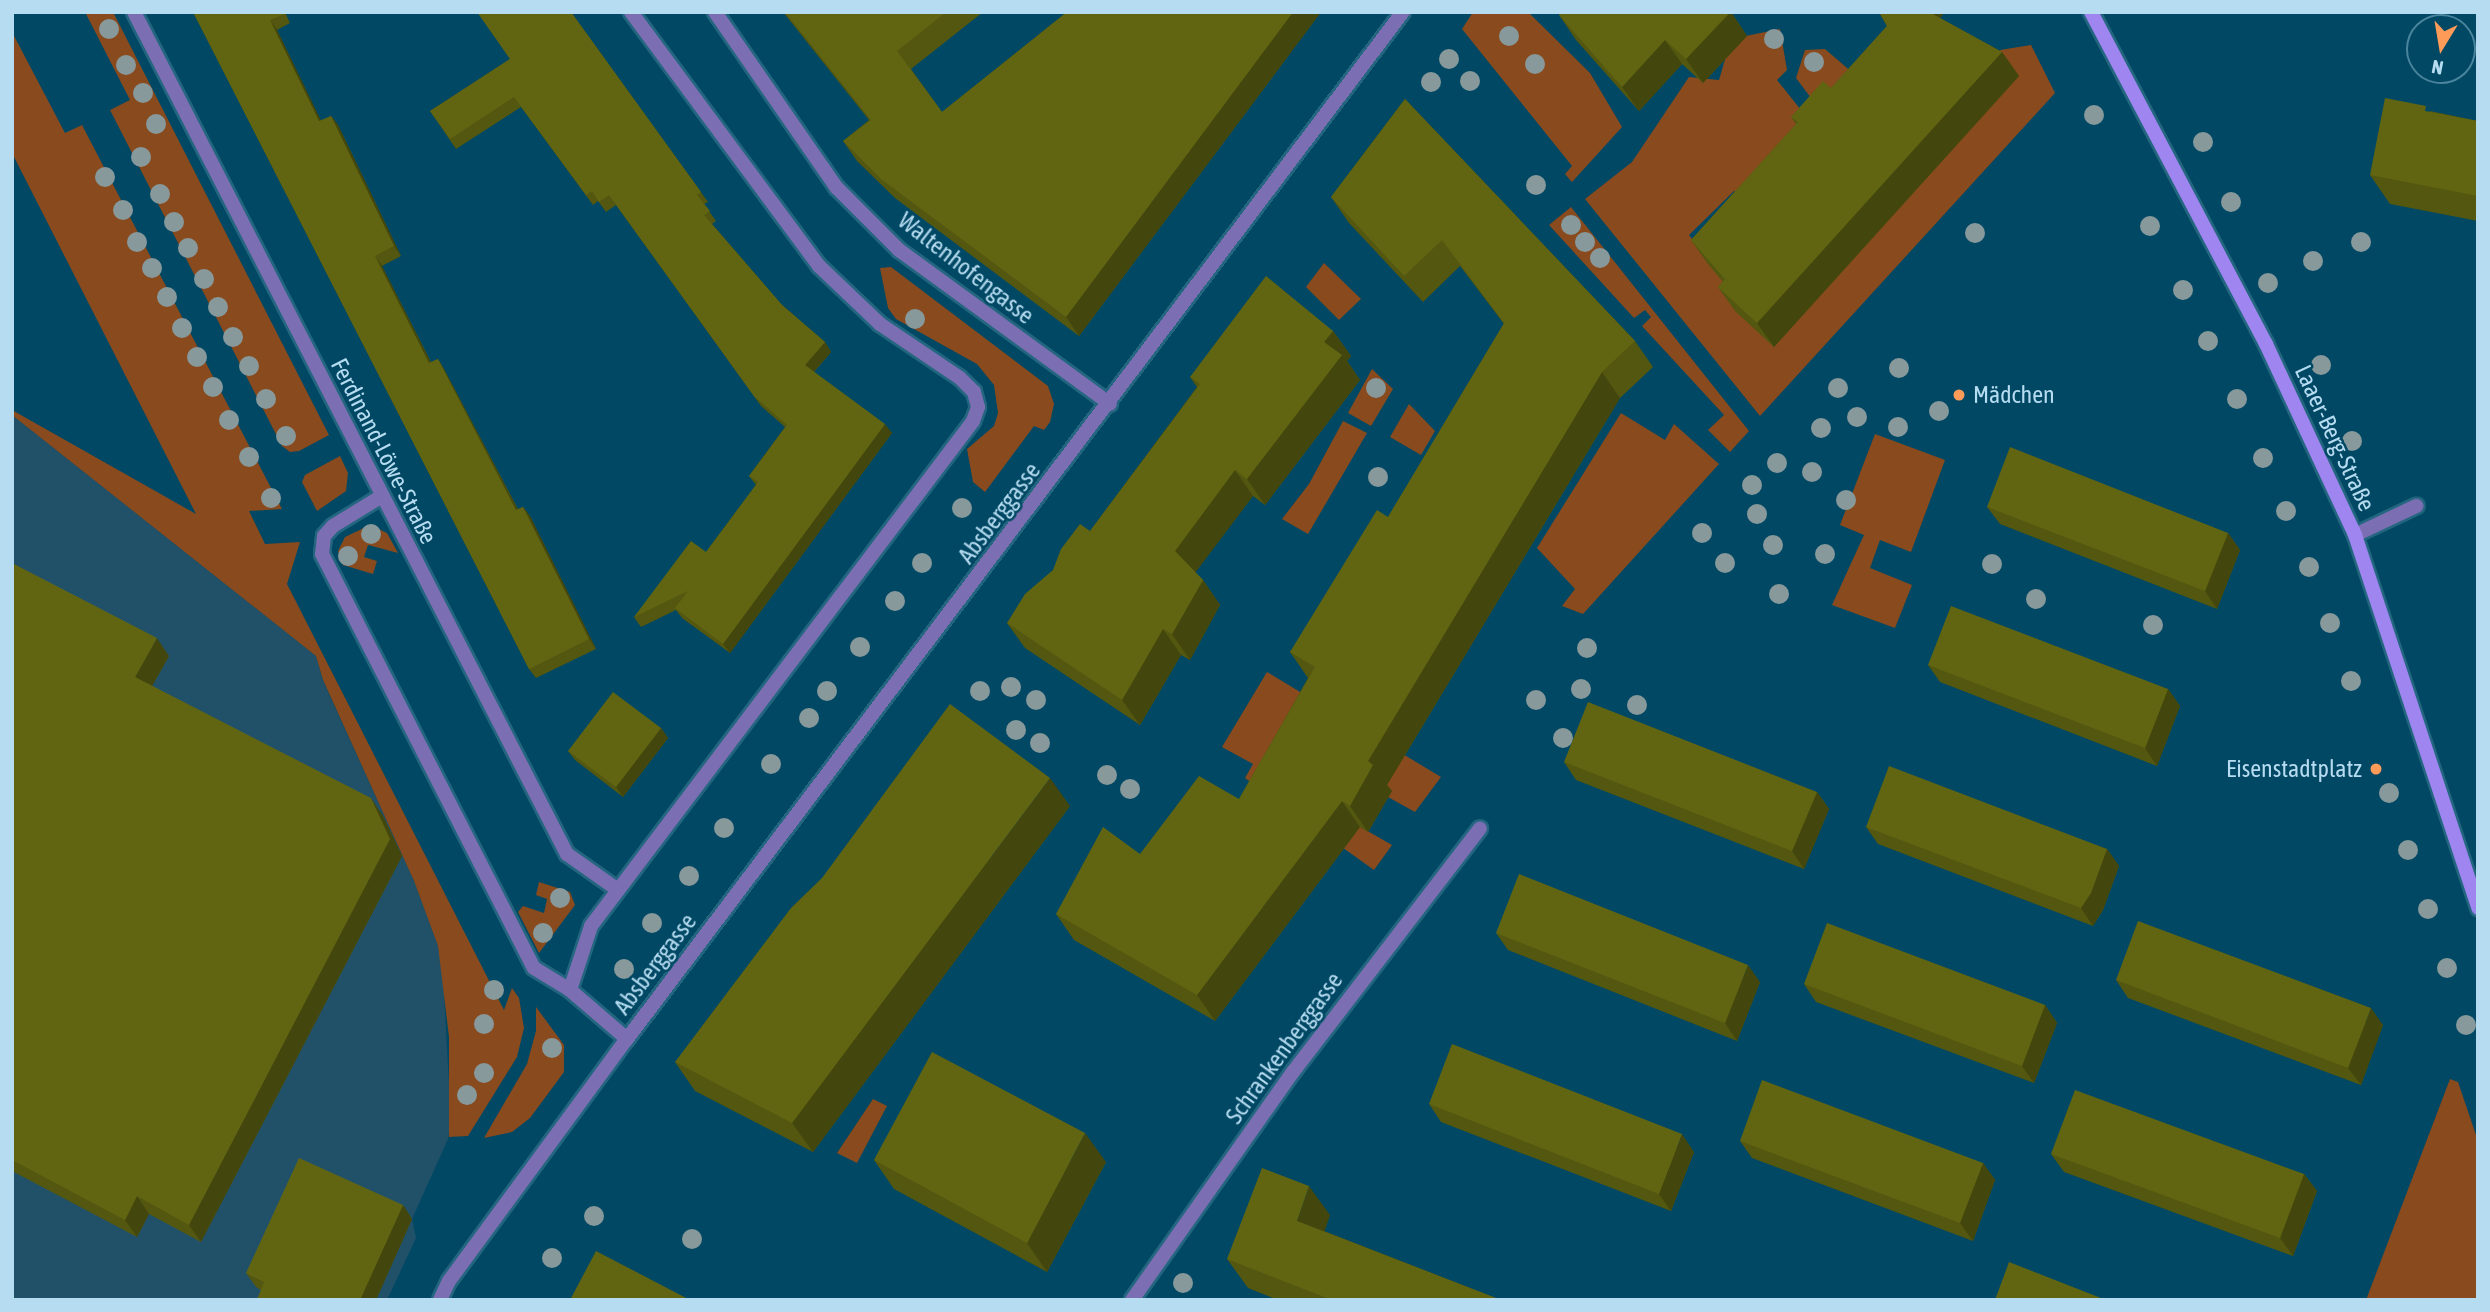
<!DOCTYPE html>
<meta charset="utf-8">
<style>
body{margin:0}
#map{position:relative;width:2490px;height:1312px;overflow:hidden;background:#004864;font-family:"Asap Condensed",sans-serif}
div>[style]{position:absolute}
.built>*{inset:0;background:#215169}
.green>*{inset:0;background:#894a1d}
.roads{filter:drop-shadow(2px 0 #246680) drop-shadow(-2px 0 #246680) drop-shadow(0 2px #246680) drop-shadow(0 -2px #246680)}
.service>*{height:14px;margin:-7px;padding:0 7px;transform-origin:7px;border-radius:7px;background:#7c6eb2}
.minor>*{height:14px;margin:-7px;padding:0 7px;transform-origin:7px;border-radius:7px;background:#7c6eb2}
.tertiary>*{height:14px;margin:-7px;padding:0 7px;transform-origin:7px;border-radius:7px;background:#7c6eb2}
.secondary>*{height:14px;margin:-7px;padding:0 7px;transform-origin:7px;border-radius:7px;background:#9e85f0}
.trees>*{width:20px;height:20px;margin:-10px;border-radius:50%;background:#88999c}
.wall>*{inset:0;background:#53570f}
.shaded-wall>*{inset:0;background:#44470d}
.building>*{inset:0;background:#616512}
.dots>*{width:19px;height:19px;translate:-50% -50%;box-sizing:border-box;border:4px solid #004864;border-radius:50%}
span{translate:-50% -50%;white-space:nowrap;text-align:center;line-height:1.15;-webkit-text-stroke:5px #004864;paint-order:stroke}
.street-label{font-size:24px;color:#b6dcf1}
.poi-label{font-size:24px;color:#b6dcf1}
.left{translate:0 -50%;text-align:left}
.right{translate:-100% -50%;text-align:right}
.frame{position:absolute;inset:0;border:14px solid #b6dcf1;pointer-events:none}
.north{position:absolute;left:2406px;top:14px;width:70px;height:70px;box-sizing:border-box;background:#004864;border:2px solid #49839c;border-radius:50%;rotate:191deg;font-size:19px;font-weight:700;line-height:28px;text-align:center;color:#b6dcf1}
.north::after{content:'';display:block;margin:auto;width:24px;height:32px;background:#ff9b59;clip-path:polygon(50% 0,100% 100%,50% 72%,0 100%)}
</style>
<div id="map">
<div class="built">
<div style="clip-path:polygon(12px 415px,316px 656px,323px 681px,414px 881px,438px 946px,443px 977px,451px 1120px,448px 1139px,412px 1219px,416px 1238px,387px 1300px,12px 1300px)"></div>
</div>
<div class="green">
<div style="clip-path:polygon(85px 12px,113px 12px,329px 435px,299px 451px,290px 452px,282px 446px,110px 110px,130px 100px)"></div>
<div style="clip-path:polygon(1473px 12px,1528px 12px,1590px 73px,1622px 127px,1572px 182px,1565px 174px,1572px 166px,1462px 29px)"></div>
<div style="clip-path:polygon(1780px 29px,1787px 70px,1777px 80px,1809px 120px,1755px 197px,1734px 191px,1689px 235px,1742px 304px,2003px 57px,2000px 50px,2031px 45px,2055px 93px,1760px 416px,1585px 199px,1632px 162px,1689px 77px,1719px 80px,1731px 39px)"></div>
<div style="clip-path:polygon(12px 32px,65px 133px,82px 125px,282px 509px,249px 511px,265px 544px,300px 542px,287px 584px,504px 1010px,512px 988px,519px 998px,524px 1028px,517px 1057px,468px 1136px,449px 1137px,449px 1037px,438px 946px,414px 881px,323px 680px,316px 656px,12px 415px,12px 410px,196px 514px,12px 153px)"></div>
<div style="clip-path:polygon(1825px 49px,1854px 74px,1814px 102px,1796px 78px,1805px 50px)"></div>
<div style="clip-path:polygon(1571px 207px,1749px 431px,1730px 452px,1708px 430px,1724px 415px,1642px 326px,1651px 317px,1645px 310px,1634px 318px,1549px 225px)"></div>
<div style="clip-path:polygon(1324px 263px,1361px 299px,1339px 320px,1306px 287px)"></div>
<div style="clip-path:polygon(891px 267px,1048px 386px,1054px 404px,1050px 422px,1044px 430px,1034px 426px,985px 492px,973px 482px,967px 449px,994px 426px,998px 413px,994px 385px,977px 364px,896px 319px,888px 308px,880px 268px)"></div>
<div style="clip-path:polygon(1372px 369px,1393px 389px,1371px 426px,1348px 413px)"></div>
<div style="clip-path:polygon(1409px 404px,1435px 431px,1421px 455px,1390px 437px)"></div>
<div style="clip-path:polygon(1621px 413px,1665px 440px,1674px 424px,1719px 464px,1583px 614px,1562px 606px,1575px 589px,1537px 548px)"></div>
<div style="clip-path:polygon(1343px 421px,1367px 433px,1308px 534px,1282px 519px,1309px 484px)"></div>
<div style="clip-path:polygon(1875px 434px,1945px 460px,1911px 552px,1880px 540px,1870px 568px,1912px 585px,1895px 628px,1832px 605px,1864px 535px,1840px 525px)"></div>
<div style="clip-path:polygon(340px 456px,348px 473px,346px 491px,317px 511px,302px 482px,305px 475px)"></div>
<div style="clip-path:polygon(370px 525px,387px 533px,398px 553px,368px 545px,364px 557px,377px 561px,373px 574px,343px 565px,338px 551px,345px 537px)"></div>
<div style="clip-path:polygon(1267px 672px,1441px 777px,1415px 812px,1388px 797px,1282px 782px,1392px 845px,1374px 870px,1245px 778px,1253px 764px,1222px 747px)"></div>
<div style="clip-path:polygon(539px 882px,570px 892px,575px 905px,539px 953px,518px 912px,523px 906px,544px 913px,547px 899px,536px 895px)"></div>
<div style="clip-path:polygon(536px 1007px,564px 1045px,564px 1072px,530px 1118px,512px 1132px,484px 1138px,527px 1064px,536px 1031px)"></div>
<div style="clip-path:polygon(2450px 1079px,2458px 1082px,2478px 1141px,2478px 1300px,2366px 1300px)"></div>
<div style="clip-path:polygon(873px 1099px,887px 1106px,857px 1163px,837px 1153px)"></div>
</div>
<div class="roads">
<div class="service">
<div style="left:382px;top:496px;width:57px;rotate:148.5deg"></div>
<div style="left:333px;top:526px;width:13px;rotate:132deg"></div>
<div style="left:324px;top:536px;width:18px;rotate:96deg"></div>
<div style="left:322px;top:554px;width:465px;rotate:62.9deg"></div>
<div style="left:534px;top:968px;width:42px;rotate:31.4deg"></div>
<div style="left:2355px;top:535px;width:68px;rotate:-25.4deg"></div>
</div>
<div class="minor">
<div style="left:134px;top:12px;width:947px;rotate:62.79deg"></div>
<div style="left:567px;top:854px;width:62px;rotate:35.2deg"></div>
<div style="left:715px;top:12px;width:214px;rotate:55.3deg"></div>
<div style="left:837px;top:188px;width:88px;rotate:45deg"></div>
<div style="left:899px;top:250px;width:261px;rotate:36.1deg"></div>
<div style="left:627px;top:1039px;width:75px;rotate:-139.3deg"></div>
<div style="left:570px;top:990px;width:67px;rotate:-71.8deg"></div>
<div style="left:591px;top:926px;width:633px;rotate:-52.89deg"></div>
<div style="left:973px;top:421px;width:15px;rotate:-70deg"></div>
<div style="left:978px;top:407px;width:16px;rotate:-105deg"></div>
<div style="left:974px;top:392px;width:20px;rotate:-135deg"></div>
<div style="left:960px;top:378px;width:97px;rotate:-146deg"></div>
<div style="left:880px;top:324px;width:84px;rotate:-136.4deg"></div>
<div style="left:819px;top:266px;width:316px;rotate:-126.5deg"></div>
<div style="left:1132px;top:1300px;width:279px;rotate:-54.8deg"></div>
<div style="left:1293px;top:1072px;width:307px;rotate:-52.5deg"></div>
</div>
<div class="tertiary">
<div style="left:440px;top:1300px;width:21px;rotate:-65deg"></div>
<div style="left:449px;top:1281px;width:300px;rotate:-53.7deg"></div>
<div style="left:627px;top:1039px;width:1287px;rotate:-52.93deg"></div>
</div>
<div class="secondary">
<div style="left:2091px;top:12px;width:375px;rotate:62.2deg"></div>
<div style="left:2266px;top:344px;width:211px;rotate:65deg"></div>
<div style="left:2355px;top:535px;width:393px;rotate:71.7deg"></div>
</div>
</div>
<div class="trees">
<div style="left:109px;top:29px"></div>
<div style="left:1509px;top:36px"></div>
<div style="left:1774px;top:39px"></div>
<div style="left:1449px;top:59px"></div>
<div style="left:1814px;top:62px"></div>
<div style="left:1535px;top:64px"></div>
<div style="left:126px;top:65px"></div>
<div style="left:1470px;top:81px"></div>
<div style="left:1431px;top:82px"></div>
<div style="left:143px;top:93px"></div>
<div style="left:2094px;top:115px"></div>
<div style="left:156px;top:124px"></div>
<div style="left:2203px;top:142px"></div>
<div style="left:141px;top:157px"></div>
<div style="left:105px;top:177px"></div>
<div style="left:1536px;top:185px"></div>
<div style="left:160px;top:194px"></div>
<div style="left:2231px;top:202px"></div>
<div style="left:123px;top:210px"></div>
<div style="left:174px;top:222px"></div>
<div style="left:1571px;top:225px"></div>
<div style="left:2150px;top:226px"></div>
<div style="left:1975px;top:233px"></div>
<div style="left:137px;top:242px"></div>
<div style="left:1585px;top:242px"></div>
<div style="left:2361px;top:242px"></div>
<div style="left:188px;top:248px"></div>
<div style="left:1600px;top:258px"></div>
<div style="left:2313px;top:261px"></div>
<div style="left:152px;top:268px"></div>
<div style="left:204px;top:279px"></div>
<div style="left:2268px;top:283px"></div>
<div style="left:2183px;top:290px"></div>
<div style="left:167px;top:297px"></div>
<div style="left:218px;top:307px"></div>
<div style="left:915px;top:319px"></div>
<div style="left:182px;top:328px"></div>
<div style="left:233px;top:337px"></div>
<div style="left:2208px;top:341px"></div>
<div style="left:197px;top:357px"></div>
<div style="left:2321px;top:365px"></div>
<div style="left:249px;top:366px"></div>
<div style="left:1899px;top:368px"></div>
<div style="left:213px;top:387px"></div>
<div style="left:1376px;top:388px"></div>
<div style="left:1838px;top:388px"></div>
<div style="left:266px;top:399px"></div>
<div style="left:2237px;top:399px"></div>
<div style="left:1939px;top:411px"></div>
<div style="left:1857px;top:417px"></div>
<div style="left:229px;top:420px"></div>
<div style="left:1898px;top:427px"></div>
<div style="left:1821px;top:428px"></div>
<div style="left:286px;top:436px"></div>
<div style="left:2352px;top:441px"></div>
<div style="left:249px;top:457px"></div>
<div style="left:2263px;top:458px"></div>
<div style="left:1777px;top:463px"></div>
<div style="left:1812px;top:472px"></div>
<div style="left:1378px;top:477px"></div>
<div style="left:1752px;top:485px"></div>
<div style="left:271px;top:498px"></div>
<div style="left:1846px;top:500px"></div>
<div style="left:962px;top:508px"></div>
<div style="left:2286px;top:511px"></div>
<div style="left:1757px;top:514px"></div>
<div style="left:1702px;top:533px"></div>
<div style="left:371px;top:534px"></div>
<div style="left:1773px;top:545px"></div>
<div style="left:1825px;top:554px"></div>
<div style="left:348px;top:556px"></div>
<div style="left:922px;top:563px"></div>
<div style="left:1725px;top:563px"></div>
<div style="left:1992px;top:564px"></div>
<div style="left:2309px;top:567px"></div>
<div style="left:1779px;top:594px"></div>
<div style="left:2036px;top:599px"></div>
<div style="left:895px;top:601px"></div>
<div style="left:2330px;top:623px"></div>
<div style="left:2153px;top:625px"></div>
<div style="left:860px;top:647px"></div>
<div style="left:1587px;top:648px"></div>
<div style="left:2351px;top:681px"></div>
<div style="left:1011px;top:687px"></div>
<div style="left:1581px;top:689px"></div>
<div style="left:827px;top:691px"></div>
<div style="left:980px;top:691px"></div>
<div style="left:1036px;top:700px"></div>
<div style="left:1536px;top:700px"></div>
<div style="left:1637px;top:705px"></div>
<div style="left:809px;top:718px"></div>
<div style="left:1016px;top:730px"></div>
<div style="left:1563px;top:738px"></div>
<div style="left:1040px;top:743px"></div>
<div style="left:771px;top:764px"></div>
<div style="left:1107px;top:775px"></div>
<div style="left:1130px;top:789px"></div>
<div style="left:2389px;top:793px"></div>
<div style="left:724px;top:828px"></div>
<div style="left:2408px;top:850px"></div>
<div style="left:689px;top:876px"></div>
<div style="left:560px;top:898px"></div>
<div style="left:2428px;top:909px"></div>
<div style="left:652px;top:923px"></div>
<div style="left:543px;top:933px"></div>
<div style="left:2447px;top:968px"></div>
<div style="left:624px;top:969px"></div>
<div style="left:494px;top:990px"></div>
<div style="left:484px;top:1024px"></div>
<div style="left:2466px;top:1025px"></div>
<div style="left:552px;top:1048px"></div>
<div style="left:484px;top:1073px"></div>
<div style="left:467px;top:1095px"></div>
<div style="left:594px;top:1216px"></div>
<div style="left:692px;top:1239px"></div>
<div style="left:552px;top:1258px"></div>
<div style="left:1183px;top:1283px"></div>
</div>
<div class="wall">
<div style="clip-path:polygon(193px 12px,285px 12px,290px 23px,277px 30px,321px 121px,331px 116px,338px 125px,401px 256px,382px 266px,431px 362px,438px 359px,444px 369px,518px 509px,523px 507px,530px 516px,596px 649px,536px 678px,529px 669px)"></div>
<div style="clip-path:polygon(571px 12px,708px 202px,704px 204px,716px 221px,712px 224px,782px 305px,825px 342px,831px 352px,814px 372px,892px 433px,730px 653px,682px 618px,676px 610px,641px 627px,634px 617px,706px 552px,756px 485px,749px 476px,785px 427px,761px 406px,616px 205px,606px 212px,598px 201px,593px 205px,521px 107px,456px 149px,430px 111px,510px 59px)"></div>
<div style="clip-path:polygon(783px 12px,983px 12px,911px 69px,942px 112px,1067px 12px,1321px 12px,1079px 336px,895px 198px,857px 161px,843px 141px,869px 120px)"></div>
<div style="clip-path:polygon(1731px 12px,1747px 36px,1703px 83px,1682px 64px,1639px 111px,1576px 40px,1559px 15px)"></div>
<div style="clip-path:polygon(1879px 12px,1945px 12px,1940px 18px,2002px 52px,2019px 76px,1774px 347px,1735px 311px,1718px 287px,1723px 282px,1708px 264px,1691px 240px,1796px 124px,1791px 117px,1831px 88px,1887px 26px)"></div>
<div style="clip-path:polygon(1405px 99px,1635px 341px,1653px 367px,1620px 398px,1387px 785px,1392px 791px,1368px 832px,1360px 827px,1215px 1021px,1074px 940px,1056px 914px,1140px 854px,1239px 799px,1308px 678px,1290px 652px,1388px 517px,1504px 324px,1460px 266px,1423px 302px,1349px 223px,1331px 197px)"></div>
<div style="clip-path:polygon(2430px 111px,2478px 121px,2478px 221px,2390px 204px,2370px 175px)"></div>
<div style="clip-path:polygon(1333px 331px,1351px 356px,1347px 361px,1360px 380px,1265px 505px,1253px 496px,1195px 572px,1203px 580px,1220px 605px,1190px 660px,1181px 655px,1140px 725px,1025px 648px,1007px 623px,1090px 531px,1197px 387px,1190px 377px)"></div>
<div style="clip-path:polygon(1987px 507px,2228px 533px,2240px 550px,2217px 609px,2000px 524px)"></div>
<div style="clip-path:polygon(12px 563px,169px 656px,152px 686px,383px 816px,402px 856px,201px 1242px,149px 1214px,137px 1237px,12px 1171px)"></div>
<div style="clip-path:polygon(1928px 665px,2168px 689px,2180px 706px,2157px 766px,1940px 682px)"></div>
<div style="clip-path:polygon(661px 728px,668px 738px,623px 797px,575px 760px,568px 751px)"></div>
<div style="clip-path:polygon(1564px 762px,1817px 792px,1829px 809px,1804px 869px,1576px 780px)"></div>
<div style="clip-path:polygon(1070px 806px,813px 1152px,695px 1091px,675px 1062px)"></div>
<div style="clip-path:polygon(1866px 827px,2107px 849px,2119px 866px,2103px 910px,2093px 926px,1878px 844px)"></div>
<div style="clip-path:polygon(1496px 933px,1760px 982px,1737px 1041px,1508px 950px)"></div>
<div style="clip-path:polygon(2116px 980px,2383px 1025px,2361px 1085px,2128px 998px)"></div>
<div style="clip-path:polygon(1804px 984px,2045px 1005px,2057px 1023px,2034px 1083px,1816px 1002px)"></div>
<div style="clip-path:polygon(1429px 1104px,1694px 1152px,1671px 1211px,1441px 1122px)"></div>
<div style="clip-path:polygon(1740px 1141px,1983px 1163px,1995px 1180px,1973px 1241px,1752px 1158px)"></div>
<div style="clip-path:polygon(2051px 1154px,2304px 1174px,2317px 1191px,2293px 1256px,2064px 1172px)"></div>
<div style="clip-path:polygon(874px 1160px,1106px 1162px,1047px 1272px,894px 1189px)"></div>
<div style="clip-path:polygon(403px 1205px,412px 1219px,376px 1300px,257px 1300px,261px 1290px,256px 1287px,246px 1273px)"></div>
<div style="clip-path:polygon(1330px 1215px,1324px 1231px,1501px 1300px,1278px 1300px,1248px 1288px,1227px 1259px)"></div>
</div>
<div class="shaded-wall">
<div style="clip-path:polygon(1293px 12px,1321px 12px,1079px 336px,1066px 317px)"></div>
<div style="clip-path:polygon(1731px 12px,1747px 36px,1703px 83px,1686px 59px)"></div>
<div style="clip-path:polygon(1920px 12px,1945px 12px,1931px 28px)"></div>
<div style="clip-path:polygon(270px 20px,277px 30px,326px 131px,319px 121px)"></div>
<div style="clip-path:polygon(1665px 40px,1682px 64px,1639px 111px,1622px 87px)"></div>
<div style="clip-path:polygon(2002px 52px,2019px 76px,1774px 347px,1757px 323px)"></div>
<div style="clip-path:polygon(331px 116px,338px 125px,401px 256px,394px 246px)"></div>
<div style="clip-path:polygon(375px 256px,382px 266px,436px 373px,429px 363px)"></div>
<div style="clip-path:polygon(1333px 331px,1351px 356px,1347px 361px,1360px 380px,1265px 505px,1247px 479px,1324px 342px)"></div>
<div style="clip-path:polygon(825px 342px,831px 352px,811px 375px,805px 365px)"></div>
<div style="clip-path:polygon(438px 359px,444px 369px,523px 520px,516px 510px)"></div>
<div style="clip-path:polygon(1602px 372px,1620px 398px,1387px 785px,1392px 791px,1368px 832px,1350px 806px,1368px 761px)"></div>
<div style="clip-path:polygon(885px 424px,892px 433px,730px 653px,723px 644px)"></div>
<div style="clip-path:polygon(1235px 470px,1253px 496px,1192px 577px,1175px 551px)"></div>
<div style="clip-path:polygon(523px 507px,530px 516px,596px 649px,589px 639px)"></div>
<div style="clip-path:polygon(2228px 533px,2240px 550px,2217px 609px,2205px 591px)"></div>
<div style="clip-path:polygon(1203px 580px,1220px 605px,1190px 660px,1172px 634px)"></div>
<div style="clip-path:polygon(1163px 629px,1181px 655px,1140px 725px,1122px 700px)"></div>
<div style="clip-path:polygon(157px 638px,169px 656px,147px 695px,135px 677px)"></div>
<div style="clip-path:polygon(2168px 689px,2180px 706px,2157px 766px,2145px 748px)"></div>
<div style="clip-path:polygon(661px 728px,668px 738px,623px 797px,616px 787px)"></div>
<div style="clip-path:polygon(1050px 778px,1070px 806px,813px 1152px,792px 1123px)"></div>
<div style="clip-path:polygon(1817px 792px,1829px 809px,1804px 869px,1792px 851px)"></div>
<div style="clip-path:polygon(371px 798px,383px 816px,402px 856px,201px 1242px,189px 1225px)"></div>
<div style="clip-path:polygon(1342px 801px,1360px 827px,1215px 1021px,1197px 995px)"></div>
<div style="clip-path:polygon(2107px 849px,2119px 866px,2103px 910px,2093px 926px,2081px 908px)"></div>
<div style="clip-path:polygon(1748px 965px,1760px 982px,1737px 1041px,1725px 1023px)"></div>
<div style="clip-path:polygon(2045px 1005px,2057px 1023px,2034px 1083px,2022px 1066px)"></div>
<div style="clip-path:polygon(2371px 1008px,2383px 1025px,2361px 1085px,2348px 1068px)"></div>
<div style="clip-path:polygon(1085px 1133px,1106px 1162px,1047px 1272px,1027px 1243px)"></div>
<div style="clip-path:polygon(1682px 1134px,1694px 1152px,1671px 1211px,1659px 1194px)"></div>
<div style="clip-path:polygon(1983px 1163px,1995px 1180px,1973px 1241px,1960px 1223px)"></div>
<div style="clip-path:polygon(2304px 1174px,2317px 1191px,2293px 1256px,2280px 1238px)"></div>
<div style="clip-path:polygon(1309px 1186px,1330px 1215px,1318px 1250px,1297px 1221px)"></div>
<div style="clip-path:polygon(137px 1196px,149px 1214px,137px 1237px,125px 1220px)"></div>
<div style="clip-path:polygon(403px 1205px,412px 1219px,376px 1300px,360px 1300px)"></div>
</div>
<div class="building">
<div style="clip-path:polygon(193px 12px,283px 12px,284px 14px,270px 20px,319px 121px,331px 116px,394px 246px,375px 256px,429px 363px,438px 359px,516px 510px,523px 507px,589px 639px,529px 669px)"></div>
<div style="clip-path:polygon(477px 12px,571px 12px,701px 192px,697px 195px,710px 211px,704px 215px,782px 305px,825px 342px,805px 365px,885px 424px,723px 644px,675px 608px,688px 591px,634px 617px,691px 541px,706px 552px,758px 482px,749px 476px,787px 425px,754px 396px,609px 195px,599px 202px,592px 191px,586px 195px,514px 97px,450px 139px,430px 111px,510px 59px)"></div>
<div style="clip-path:polygon(785px 12px,946px 12px,897px 51px,942px 112px,1067px 12px,1293px 12px,1066px 317px,881px 179px,843px 141px,871px 120px)"></div>
<div style="clip-path:polygon(1562px 12px,1730px 12px,1686px 59px,1665px 40px,1622px 87px,1559px 15px)"></div>
<div style="clip-path:polygon(1879px 12px,1929px 12px,2002px 52px,1757px 323px,1718px 287px,1725px 279px,1691px 240px,1798px 122px,1791px 117px,1823px 81px,1831px 88px,1887px 26px)"></div>
<div style="clip-path:polygon(2385px 98px,2426px 106px,2425px 111px,2478px 121px,2478px 196px,2370px 175px)"></div>
<div style="clip-path:polygon(1405px 99px,1635px 341px,1602px 372px,1368px 761px,1373px 765px,1350px 806px,1342px 801px,1197px 995px,1056px 914px,1103px 827px,1140px 854px,1199px 776px,1239px 799px,1315px 667px,1290px 652px,1377px 510px,1388px 517px,1504px 323px,1442px 240px,1404px 276px,1331px 197px)"></div>
<div style="clip-path:polygon(1266px 276px,1333px 331px,1324px 342px,1342px 355px,1247px 479px,1235px 470px,1175px 551px,1203px 580px,1172px 634px,1163px 629px,1122px 700px,1007px 623px,1025px 594px,1053px 570px,1061px 549px,1080px 524px,1090px 531px,1200px 384px,1190px 377px)"></div>
<div style="clip-path:polygon(2010px 447px,2228px 533px,2205px 591px,1987px 507px)"></div>
<div style="clip-path:polygon(12px 563px,157px 638px,135px 677px,371px 798px,390px 839px,189px 1225px,137px 1196px,125px 1220px,12px 1160px)"></div>
<div style="clip-path:polygon(1951px 606px,2168px 689px,2145px 748px,1928px 665px)"></div>
<div style="clip-path:polygon(613px 692px,661px 728px,616px 787px,568px 751px)"></div>
<div style="clip-path:polygon(1588px 702px,1817px 792px,1792px 851px,1564px 762px)"></div>
<div style="clip-path:polygon(950px 704px,1050px 778px,792px 1123px,675px 1062px,791px 908px,822px 878px)"></div>
<div style="clip-path:polygon(1889px 766px,2107px 849px,2091px 893px,2081px 908px,1866px 827px)"></div>
<div style="clip-path:polygon(1519px 874px,1748px 965px,1725px 1023px,1496px 933px)"></div>
<div style="clip-path:polygon(2138px 921px,2371px 1008px,2348px 1068px,2116px 980px)"></div>
<div style="clip-path:polygon(1827px 923px,2045px 1005px,2022px 1066px,1804px 984px)"></div>
<div style="clip-path:polygon(1452px 1044px,1682px 1134px,1659px 1194px,1429px 1104px)"></div>
<div style="clip-path:polygon(932px 1052px,1085px 1133px,1027px 1243px,874px 1160px)"></div>
<div style="clip-path:polygon(1762px 1080px,1983px 1163px,1960px 1223px,1740px 1141px)"></div>
<div style="clip-path:polygon(2075px 1090px,2304px 1174px,2280px 1238px,2051px 1154px)"></div>
<div style="clip-path:polygon(299px 1158px,403px 1205px,360px 1300px,257px 1300px,264px 1282px,246px 1273px)"></div>
<div style="clip-path:polygon(1262px 1168px,1309px 1186px,1297px 1221px,1501px 1300px,1332px 1300px,1227px 1259px)"></div>
<div style="clip-path:polygon(596px 1251px,690px 1300px,570px 1300px)"></div>
<div style="clip-path:polygon(2009px 1262px,2106px 1300px,1995px 1300px)"></div>
</div>
<div class="dots">
<div style="left:1959px;top:395px;background:#ff9b59"></div>
<div style="left:2376px;top:769px;background:#ff9b59"></div>
</div>
<div class="street-label">
<span style="left:966px;top:268px;rotate:38deg">Waltenhofengasse</span>
<span style="left:2335px;top:438px;rotate:65deg">Laaer-Berg-Straße</span>
<span style="left:384px;top:451px;rotate:63deg">Ferdinand-Löwe-Straße</span>
<span style="left:999px;top:513px;rotate:-53deg">Absberggasse</span>
<span style="left:655px;top:964px;rotate:-53deg">Absberggasse</span>
<span style="left:1284px;top:1048px;rotate:-54deg">Schrankenberggasse</span>
</div>
<div class="poi-label">
<span class="left" style="left:1973px;top:395px">Mädchen</span>
<span class="right" style="left:2362px;top:769px">Eisenstadtplatz</span>
</div>
<div class="frame"></div>
<div class="north">N</div>
</div>
